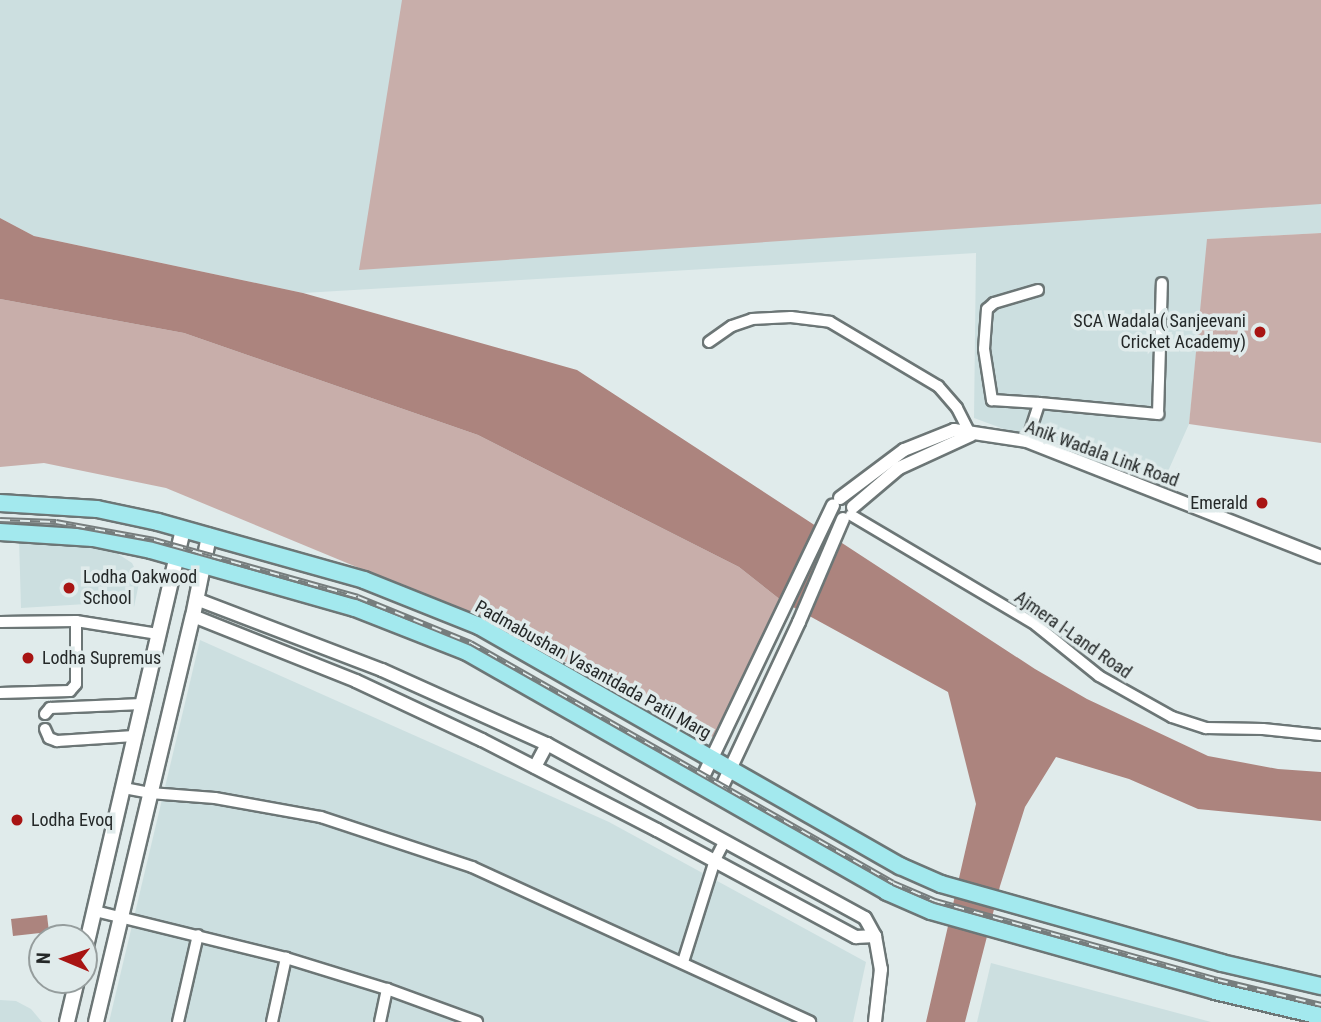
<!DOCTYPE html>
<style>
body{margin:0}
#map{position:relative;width:1321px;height:1022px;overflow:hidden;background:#e0ebeb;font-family:"Roboto Condensed",sans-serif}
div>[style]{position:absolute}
.built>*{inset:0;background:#ccdfe0}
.green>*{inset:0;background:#c8aeaa}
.water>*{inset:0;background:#ac847e}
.roads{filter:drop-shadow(2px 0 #6c7676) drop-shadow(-2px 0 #6c7676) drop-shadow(0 2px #6c7676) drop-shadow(0 -2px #6c7676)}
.minor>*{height:10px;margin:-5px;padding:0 5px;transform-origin:5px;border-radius:5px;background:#fff}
.tertiary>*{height:12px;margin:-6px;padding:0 6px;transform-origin:6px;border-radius:6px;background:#fff}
.secondary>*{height:14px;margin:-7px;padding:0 7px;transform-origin:7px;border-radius:7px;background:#fff}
.primary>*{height:16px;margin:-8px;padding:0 8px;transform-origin:8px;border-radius:8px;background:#a3e9ee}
.rail>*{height:6px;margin-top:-3px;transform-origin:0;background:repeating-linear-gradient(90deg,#e0ebeb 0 10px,#767d7d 0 20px);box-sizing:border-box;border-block:2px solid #767d7d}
.dots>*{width:19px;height:19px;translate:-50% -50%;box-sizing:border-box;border:4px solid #e0ebeb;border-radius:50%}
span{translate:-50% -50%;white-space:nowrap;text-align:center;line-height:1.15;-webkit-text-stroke:7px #e0ebeb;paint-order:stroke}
.poi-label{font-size:18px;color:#242828}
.right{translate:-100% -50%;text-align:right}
.left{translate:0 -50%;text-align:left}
.street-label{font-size:18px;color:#242828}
.north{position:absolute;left:28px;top:924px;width:70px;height:70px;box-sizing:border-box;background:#e0ebeb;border:2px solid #959d9d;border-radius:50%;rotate:272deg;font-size:19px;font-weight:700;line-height:28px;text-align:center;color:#242828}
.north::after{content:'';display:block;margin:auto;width:24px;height:32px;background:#a81413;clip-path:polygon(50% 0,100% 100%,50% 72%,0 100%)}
</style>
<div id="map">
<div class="built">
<div style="clip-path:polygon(0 0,1321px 0,1321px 233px,1208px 239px,1189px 424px,1161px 487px,974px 418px,976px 253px,303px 293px,34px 236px,0 218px)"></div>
<div style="clip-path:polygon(19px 539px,109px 548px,132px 563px,137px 573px,139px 583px,134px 607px,119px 602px,21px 608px)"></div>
<div style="clip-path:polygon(200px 640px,609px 822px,866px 962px,853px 1022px,109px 1022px)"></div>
<div style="clip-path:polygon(991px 963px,1211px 1022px,977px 1022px)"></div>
<div style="clip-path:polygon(0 1000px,16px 1001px,31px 1009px,42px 1022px,0 1022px)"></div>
</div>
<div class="green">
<div style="clip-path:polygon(402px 0,1321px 0,1321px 204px,359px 270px)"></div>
<div style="clip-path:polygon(1321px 233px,1321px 443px,1189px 424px,1207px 239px)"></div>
<div style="clip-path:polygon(0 299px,184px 333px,478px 435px,739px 567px,782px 601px,713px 737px,475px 616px,166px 488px,44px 463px,0 467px)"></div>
</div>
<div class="water">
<div style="clip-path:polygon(0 218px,34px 236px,303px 293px,577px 370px,1035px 669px,1087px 699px,1208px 756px,1278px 769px,1321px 772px,1321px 821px,1198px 809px,1129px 779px,1056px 757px,1025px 807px,1000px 886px,965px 1022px,926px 1022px,976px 804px,948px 692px,782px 601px,739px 567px,478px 435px,184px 333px,0 299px)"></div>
<div style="clip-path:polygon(47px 915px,49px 932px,13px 936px,11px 919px)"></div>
</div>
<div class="roads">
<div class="minor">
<div style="left:1038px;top:290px;width:46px;rotate:163.5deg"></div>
<div style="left:994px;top:303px;width:9px;rotate:139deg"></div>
<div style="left:987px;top:309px;width:40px;rotate:94.3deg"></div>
<div style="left:984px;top:349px;width:52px;rotate:81.1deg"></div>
<div style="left:992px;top:400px;width:47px;rotate:3.7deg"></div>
<div style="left:709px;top:342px;width:28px;rotate:-35deg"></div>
<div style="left:732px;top:326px;width:21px;rotate:-19deg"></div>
<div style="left:752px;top:319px;width:39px;rotate:-3deg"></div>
<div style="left:791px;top:317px;width:39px;rotate:7deg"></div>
<div style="left:830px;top:322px;width:126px;rotate:30.7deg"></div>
<div style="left:938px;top:386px;width:29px;rotate:49deg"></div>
<div style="left:957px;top:408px;width:30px;rotate:63deg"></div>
<div style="left:1027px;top:441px;width:40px;rotate:-72deg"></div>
<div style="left:1039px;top:403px;width:120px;rotate:5.3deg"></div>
<div style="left:1158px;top:414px;width:131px;rotate:-88.3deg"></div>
<div style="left:851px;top:515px;width:215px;rotate:30.7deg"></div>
<div style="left:1036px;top:625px;width:81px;rotate:39deg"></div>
<div style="left:1099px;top:676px;width:84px;rotate:29.3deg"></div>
<div style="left:1172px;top:717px;width:36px;rotate:18deg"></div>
<div style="left:1206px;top:728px;width:57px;rotate:1deg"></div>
<div style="left:1263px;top:729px;width:58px;rotate:5.9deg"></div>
<div style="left:0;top:622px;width:76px;rotate:-0.8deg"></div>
<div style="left:76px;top:621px;width:83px;rotate:9deg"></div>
<div style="left:0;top:693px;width:70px;rotate:-1.6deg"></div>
<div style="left:70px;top:691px;width:9px;rotate:-49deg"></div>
<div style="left:76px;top:684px;width:63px;rotate:-90deg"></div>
<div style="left:45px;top:714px;width:8px;rotate:-50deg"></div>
<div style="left:50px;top:708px;width:92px;rotate:-2.5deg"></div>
<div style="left:45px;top:729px;width:10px;rotate:66deg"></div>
<div style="left:49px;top:738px;width:9px;rotate:21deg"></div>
<div style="left:57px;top:741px;width:77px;rotate:-3.7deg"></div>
<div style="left:124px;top:788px;width:26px;rotate:11deg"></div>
<div style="left:150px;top:793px;width:65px;rotate:4.4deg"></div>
<div style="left:215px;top:798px;width:108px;rotate:10.2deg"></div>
<div style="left:321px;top:817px;width:159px;rotate:18.3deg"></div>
<div style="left:472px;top:867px;width:372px;rotate:24.6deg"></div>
<div style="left:95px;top:911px;width:197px;rotate:13.8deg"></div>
<div style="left:286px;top:958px;width:106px;rotate:17.1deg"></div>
<div style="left:387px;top:989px;width:96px;rotate:20.1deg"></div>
<div style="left:683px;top:962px;width:107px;rotate:-72.6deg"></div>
<div style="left:715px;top:860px;width:20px;rotate:-63deg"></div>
<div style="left:178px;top:1022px;width:89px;rotate:-77.1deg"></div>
<div style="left:272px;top:1022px;width:66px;rotate:-77.7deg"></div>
<div style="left:380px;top:1022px;width:34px;rotate:-78deg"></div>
</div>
<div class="tertiary">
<div style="left:840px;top:498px;width:80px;rotate:-36.9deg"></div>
<div style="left:904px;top:450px;width:54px;rotate:-21.8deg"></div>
<div style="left:954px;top:430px;width:74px;rotate:8.6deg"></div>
<div style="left:1027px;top:441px;width:316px;rotate:21.5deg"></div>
<div style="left:853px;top:507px;width:60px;rotate:-40.3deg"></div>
<div style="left:899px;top:468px;width:79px;rotate:-24.6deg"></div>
<div style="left:196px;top:599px;width:199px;rotate:20.9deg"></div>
<div style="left:382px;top:670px;width:181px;rotate:24.2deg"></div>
<div style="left:547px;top:744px;width:362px;rotate:28.7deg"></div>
<div style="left:865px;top:918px;width:21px;rotate:61deg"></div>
<div style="left:875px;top:936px;width:34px;rotate:80deg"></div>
<div style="left:881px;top:969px;width:53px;rotate:96.5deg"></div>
<div style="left:193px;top:616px;width:175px;rotate:21.7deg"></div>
<div style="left:356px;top:681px;width:139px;rotate:25.1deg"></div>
<div style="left:482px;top:740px;width:197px;rotate:27.2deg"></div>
<div style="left:657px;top:830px;width:226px;rotate:28.3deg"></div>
<div style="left:856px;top:937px;width:19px;rotate:-3deg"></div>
<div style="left:535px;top:767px;width:26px;rotate:-62deg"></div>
<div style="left:699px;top:785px;width:310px;rotate:-64.4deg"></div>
<div style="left:718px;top:795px;width:191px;rotate:-64.9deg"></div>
<div style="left:799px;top:622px;width:112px;rotate:-66.9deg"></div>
</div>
<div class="secondary">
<div style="left:84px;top:955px;width:437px;rotate:-76.9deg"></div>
<div style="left:67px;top:1022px;width:43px;rotate:-76.6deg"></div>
<div style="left:96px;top:1022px;width:417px;rotate:-76.6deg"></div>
<div style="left:193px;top:616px;width:82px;rotate:-78.7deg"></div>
</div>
<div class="primary">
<div style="left:0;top:503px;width:97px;rotate:3.5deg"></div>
<div style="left:97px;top:509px;width:62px;rotate:12deg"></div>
<div style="left:158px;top:522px;width:214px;rotate:15.7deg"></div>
<div style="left:364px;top:580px;width:124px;rotate:21.8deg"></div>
<div style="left:479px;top:626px;width:485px;rotate:29.7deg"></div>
<div style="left:900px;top:866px;width:45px;rotate:23.7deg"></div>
<div style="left:941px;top:884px;width:292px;rotate:15.7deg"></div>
<div style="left:1222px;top:963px;width:102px;rotate:13.1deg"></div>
<div style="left:0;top:532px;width:93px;rotate:3.7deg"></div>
<div style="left:93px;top:538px;width:59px;rotate:11.7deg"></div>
<div style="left:151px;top:550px;width:212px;rotate:15.9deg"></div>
<div style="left:355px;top:608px;width:120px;rotate:21.4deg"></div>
<div style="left:467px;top:652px;width:484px;rotate:29.7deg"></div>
<div style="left:887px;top:892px;width:48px;rotate:23.4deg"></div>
<div style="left:931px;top:911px;width:295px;rotate:15.7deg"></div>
<div style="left:1215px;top:991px;width:109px;rotate:13.3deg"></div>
</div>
</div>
<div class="rail">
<div style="left:0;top:520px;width:56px;rotate:2deg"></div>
<div style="left:56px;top:522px;width:100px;rotate:10.4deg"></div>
<div style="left:154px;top:540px;width:212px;rotate:15.6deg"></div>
<div style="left:358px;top:597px;width:122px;rotate:22.2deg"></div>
<div style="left:471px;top:643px;width:485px;rotate:29.6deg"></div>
<div style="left:893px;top:883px;width:46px;rotate:23.2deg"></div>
<div style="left:935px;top:901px;width:294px;rotate:15.6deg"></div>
<div style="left:1218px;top:980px;width:106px;rotate:13.6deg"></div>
</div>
<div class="dots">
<div style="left:1260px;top:332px;background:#a81413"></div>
<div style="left:1262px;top:503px;background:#a81413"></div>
<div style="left:69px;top:588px;background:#a81413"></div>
<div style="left:28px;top:658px;background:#a81413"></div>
<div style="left:17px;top:820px;background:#a81413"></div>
</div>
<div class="poi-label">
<span class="right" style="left:1246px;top:332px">SCA Wadala( Sanjeevani<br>Cricket Academy)</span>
<span class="right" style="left:1248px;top:503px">Emerald</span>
<span class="left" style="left:83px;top:588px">Lodha Oakwood<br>School</span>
<span class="left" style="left:42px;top:658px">Lodha Supremus</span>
<span class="left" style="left:31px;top:820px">Lodha Evoq</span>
</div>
<div class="street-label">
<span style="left:1102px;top:454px;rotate:20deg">Anik Wadala Link Road</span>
<span style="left:1073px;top:635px;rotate:35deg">Ajmera l-Land Road</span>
<span style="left:593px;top:670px;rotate:29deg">Padmabushan Vasantdada Patil Marg</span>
</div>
<div class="north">N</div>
</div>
